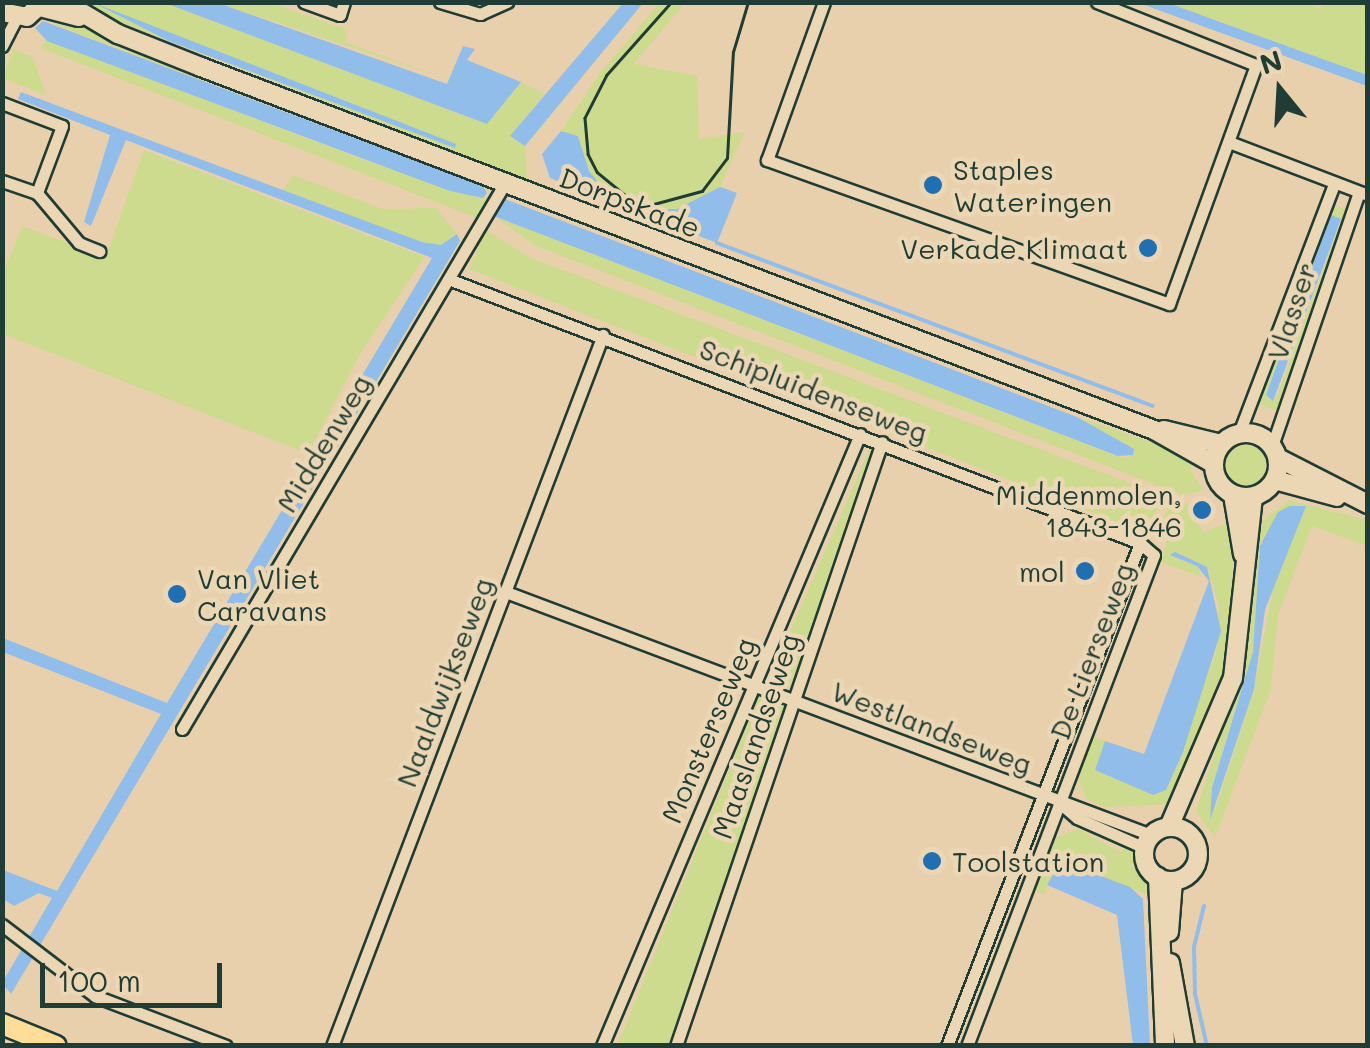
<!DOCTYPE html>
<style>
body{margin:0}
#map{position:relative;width:1370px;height:1048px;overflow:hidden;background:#e8d0ad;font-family:Mali,sans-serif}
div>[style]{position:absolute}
.green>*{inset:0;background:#cddb8e}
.round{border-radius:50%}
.water>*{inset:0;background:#91bdea}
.stream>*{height:4px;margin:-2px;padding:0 2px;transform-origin:2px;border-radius:2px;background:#91bdea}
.roads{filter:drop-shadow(2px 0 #1f3d34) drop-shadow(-2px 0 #1f3d34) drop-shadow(0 2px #1f3d34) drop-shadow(0 -2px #1f3d34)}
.street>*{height:11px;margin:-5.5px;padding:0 5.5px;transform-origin:5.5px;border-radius:5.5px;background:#ecd7b5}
.secondary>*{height:18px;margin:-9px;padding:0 9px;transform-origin:9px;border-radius:9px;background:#ecd7b5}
.secondary>.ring{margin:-9px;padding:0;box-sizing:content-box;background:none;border:18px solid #ecd7b5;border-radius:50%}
.primary>*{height:20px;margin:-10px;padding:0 10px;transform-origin:10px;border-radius:10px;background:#fedd96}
.tram>*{height:2.5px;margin:-1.25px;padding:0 1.25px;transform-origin:1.25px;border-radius:1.25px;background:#1f3d34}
.dots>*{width:28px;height:28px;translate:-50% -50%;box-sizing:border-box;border:5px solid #ecd7b5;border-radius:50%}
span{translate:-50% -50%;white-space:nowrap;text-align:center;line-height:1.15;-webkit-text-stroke:9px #ecd7b5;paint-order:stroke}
.poi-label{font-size:28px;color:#1f3d34}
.left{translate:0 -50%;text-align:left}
.right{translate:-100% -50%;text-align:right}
.street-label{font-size:28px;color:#1f3d34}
.frame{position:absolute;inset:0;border:5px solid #1f3d34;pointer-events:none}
.north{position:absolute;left:1230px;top:40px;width:100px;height:100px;-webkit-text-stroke:8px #ecd7b5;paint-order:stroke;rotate:342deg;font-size:28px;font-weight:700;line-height:40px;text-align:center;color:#1f3d34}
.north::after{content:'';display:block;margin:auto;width:35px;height:45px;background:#1f3d34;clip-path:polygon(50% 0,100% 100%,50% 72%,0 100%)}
.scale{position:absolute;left:40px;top:963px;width:182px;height:45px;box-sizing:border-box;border:5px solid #1f3d34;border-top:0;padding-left:12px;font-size:30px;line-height:35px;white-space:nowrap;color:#1f3d34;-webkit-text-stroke:8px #ecd7b5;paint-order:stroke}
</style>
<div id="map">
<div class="green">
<div style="clip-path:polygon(686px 2px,634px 64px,697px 76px,699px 139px,745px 132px,720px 187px,677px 209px,643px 209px,607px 193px,589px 171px,578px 136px,561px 131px,599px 74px,660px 3px)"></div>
<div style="clip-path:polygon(1304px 2px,1320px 9px,1323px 3px,1367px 3px,1367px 75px,1168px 3px)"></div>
<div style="clip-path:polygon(70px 3px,165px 3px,487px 124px,521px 82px,544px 94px,511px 136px,525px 146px,527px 179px)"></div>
<div style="clip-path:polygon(218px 3px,271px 3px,348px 30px,345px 42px,449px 80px)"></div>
<div style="clip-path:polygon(61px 18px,485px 182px,491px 195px,483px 186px,56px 25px)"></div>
<div style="clip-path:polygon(46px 40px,370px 162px,489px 201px,477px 218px,40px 48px)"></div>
<div style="clip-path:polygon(13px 49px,33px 57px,46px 95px,3px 78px)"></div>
<div style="clip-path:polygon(144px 150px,425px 257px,361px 352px,308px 454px,3px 334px,2px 277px,22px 226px,106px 257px)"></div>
<div style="clip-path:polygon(293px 175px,383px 209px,436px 208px,457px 234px,441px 245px,422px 242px,283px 190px)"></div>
<div style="clip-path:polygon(evenodd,1332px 204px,1348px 210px,1280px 412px,1254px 403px,1332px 204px,1331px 216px,1341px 220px,1276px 399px,1268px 399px,1331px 216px)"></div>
<div style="clip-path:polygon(494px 216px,1118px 456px,1129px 458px,1134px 449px,1077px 417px,1193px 456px,1191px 471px,1204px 490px,1182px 495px,536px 246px)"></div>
<div style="clip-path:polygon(486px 230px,531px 258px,1162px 495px,1148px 534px,469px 269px)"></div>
<div class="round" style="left:1226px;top:445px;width:40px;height:40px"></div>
<div style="clip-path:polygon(870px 448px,877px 453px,799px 693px,769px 680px)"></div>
<div style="clip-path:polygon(1172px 499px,1190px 504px,1203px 533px,1223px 524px,1234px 528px,1229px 668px,1175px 804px,1104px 807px,1087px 799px,1078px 780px,1093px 736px,1105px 741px,1095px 770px,1162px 793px,1217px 649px,1219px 606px,1207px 567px,1175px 552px,1170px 555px,1197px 566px,1202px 577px,1160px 562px,1166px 544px,1158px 530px)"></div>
<div style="clip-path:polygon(evenodd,1289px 500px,1367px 520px,1367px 546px,1312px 526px,1278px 616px,1271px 689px,1215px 838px,1196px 811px,1243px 665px,1255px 527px,1289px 500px,1260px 546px,1274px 584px,1254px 689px,1215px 810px,1218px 767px,1253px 652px,1260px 546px)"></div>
<div style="clip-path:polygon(759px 696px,789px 708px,671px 1045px,617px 1046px)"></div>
<div style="clip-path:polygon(1078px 829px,1121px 852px,1126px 844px,1131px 847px,1155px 899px,1130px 887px,1047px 885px,1044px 894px,1034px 891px,1054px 838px)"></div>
</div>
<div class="water">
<div style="clip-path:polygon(624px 2px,643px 3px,525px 146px,510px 136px)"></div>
<div style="clip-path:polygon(94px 3px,456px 144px,455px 148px,169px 41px)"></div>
<div style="clip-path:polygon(165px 3px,218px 3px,447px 84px,463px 46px,475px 49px,467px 60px,521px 82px,487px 124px)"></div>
<div style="clip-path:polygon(1139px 3px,1168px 3px,1367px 75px,1367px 86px)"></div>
<div style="clip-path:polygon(43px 21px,483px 186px,487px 193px,483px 198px,450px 191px,47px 41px,35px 28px)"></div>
<div style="clip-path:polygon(21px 92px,422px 242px,441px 245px,457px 234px,460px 241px,11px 994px,2px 983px,52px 898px,39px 893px,14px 906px,3px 899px,3px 870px,57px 891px,161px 714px,3px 652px,3px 638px,167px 703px,432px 258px,126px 140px,91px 226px,84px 222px,110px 135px,18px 99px)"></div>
<div style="clip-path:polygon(561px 131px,578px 136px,589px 171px,607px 193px,643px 209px,677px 209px,720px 187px,737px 193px,717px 243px,550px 178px,542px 154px)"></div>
<div style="clip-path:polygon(505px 199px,1077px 417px,1134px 449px,1133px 455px,1118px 456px,494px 216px)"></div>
<div style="clip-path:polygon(1331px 215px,1341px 219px,1273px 401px,1266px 395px)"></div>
<div style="clip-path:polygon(1290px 506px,1306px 506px,1265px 610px,1254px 689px,1210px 820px,1212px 788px,1253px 652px,1260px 546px,1278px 512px)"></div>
<div style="clip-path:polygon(1175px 552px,1207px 567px,1221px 631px,1183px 752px,1166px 790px,1153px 795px,1095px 770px,1105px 741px,1144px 754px,1209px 581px,1197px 566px,1170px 555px)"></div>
<div style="clip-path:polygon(1061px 861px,1130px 887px,1143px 899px,1150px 1045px,1133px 1045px,1117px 915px,1047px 885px)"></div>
</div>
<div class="stream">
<div style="left:717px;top:243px;width:465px;rotate:20.5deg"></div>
<div style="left:1204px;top:906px;width:42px;rotate:103.7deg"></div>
<div style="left:1194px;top:947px;width:47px;rotate:88.8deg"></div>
<div style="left:1195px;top:994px;width:53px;rotate:77deg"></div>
</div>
<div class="roads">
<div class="street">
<div style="left:304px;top:2px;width:38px;rotate:20deg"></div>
<div style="left:340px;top:15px;width:14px;rotate:-73deg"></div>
<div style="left:440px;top:2px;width:42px;rotate:16.7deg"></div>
<div style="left:480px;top:14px;width:30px;rotate:-24deg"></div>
<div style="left:824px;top:2px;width:168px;rotate:109.8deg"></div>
<div style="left:767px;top:160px;width:427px;rotate:19.7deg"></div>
<div style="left:1169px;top:304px;width:254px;rotate:-70deg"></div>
<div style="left:1256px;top:65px;width:171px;rotate:-158.4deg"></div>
<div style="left:2px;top:46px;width:31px;rotate:-63deg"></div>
<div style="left:2px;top:103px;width:64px;rotate:21deg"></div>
<div style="left:62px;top:126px;width:72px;rotate:110.5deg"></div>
<div style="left:1229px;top:142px;width:149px;rotate:20.9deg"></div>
<div style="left:2px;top:181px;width:37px;rotate:19deg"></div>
<div style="left:37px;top:193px;width:65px;rotate:50deg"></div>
<div style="left:79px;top:243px;width:22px;rotate:22deg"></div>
<div style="left:451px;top:280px;width:737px;rotate:20.89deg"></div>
<div style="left:1140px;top:543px;width:18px;rotate:41deg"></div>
<div style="left:1154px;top:555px;width:525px;rotate:110.85deg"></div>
<div style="left:1239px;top:433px;width:267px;rotate:-69.1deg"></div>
<div style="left:1272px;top:446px;width:268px;rotate:-71.1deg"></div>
<div style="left:506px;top:592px;width:689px;rotate:20.64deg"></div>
<div style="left:182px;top:729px;width:634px;rotate:-59.39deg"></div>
<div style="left:1061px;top:804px;width:21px;rotate:41deg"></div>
<div style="left:1077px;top:818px;width:74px;rotate:23.8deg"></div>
<div style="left:2px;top:925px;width:117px;rotate:37.4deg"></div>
<div style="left:95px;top:996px;width:140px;rotate:20.9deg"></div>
<div style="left:332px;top:1046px;width:761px;rotate:-69.14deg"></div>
<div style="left:602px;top:1046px;width:664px;rotate:-67.14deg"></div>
<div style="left:676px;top:1046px;width:638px;rotate:-71.17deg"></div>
<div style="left:947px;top:1046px;width:539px;rotate:-69.01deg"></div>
</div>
<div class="secondary">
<div style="left:64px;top:2px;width:63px;rotate:30.7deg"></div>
<div style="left:118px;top:34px;width:89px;rotate:21.7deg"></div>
<div style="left:201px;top:67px;width:1020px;rotate:20.85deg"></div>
<div style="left:1154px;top:430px;width:69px;rotate:29.5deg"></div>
<div style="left:40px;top:7px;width:40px;rotate:14.4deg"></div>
<div style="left:2px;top:12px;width:25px;rotate:11deg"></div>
<div style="left:27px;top:17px;width:22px;rotate:-43deg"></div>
<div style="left:1164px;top:430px;width:59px;rotate:13.8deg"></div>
<div class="ring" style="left:1214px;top:433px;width:46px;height:46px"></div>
<div style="left:1278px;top:458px;width:101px;rotate:27.1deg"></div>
<div style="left:1275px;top:480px;width:64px;rotate:15.3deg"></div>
<div style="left:1233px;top:495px;width:60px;rotate:80.4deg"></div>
<div style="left:1169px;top:827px;width:162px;rotate:-66.8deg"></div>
<div style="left:1233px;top:678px;width:182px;rotate:-83.7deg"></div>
<div class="ring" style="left:1144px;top:827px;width:36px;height:36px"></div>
<div style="left:1158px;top:877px;width:169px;rotate:87.6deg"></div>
<div style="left:1169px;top:932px;width:51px;rotate:-85.5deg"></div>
<div style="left:1170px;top:963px;width:84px;rotate:79.8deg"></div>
</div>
<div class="primary">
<div style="left:2px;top:1024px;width:58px;rotate:22.2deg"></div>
</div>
</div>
<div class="tram">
<div style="left:672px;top:2px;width:98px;rotate:131.7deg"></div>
<div style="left:607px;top:75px;width:48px;rotate:117.1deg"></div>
<div style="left:585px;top:118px;width:36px;rotate:85deg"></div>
<div style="left:588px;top:154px;width:20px;rotate:63deg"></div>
<div style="left:597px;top:172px;width:43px;rotate:39.3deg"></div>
<div style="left:630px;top:199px;width:21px;rotate:17deg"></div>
<div style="left:650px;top:205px;width:54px;rotate:-15.1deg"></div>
<div style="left:702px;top:191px;width:41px;rotate:-52.9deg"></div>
<div style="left:727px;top:158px;width:106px;rotate:-86.8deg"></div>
<div style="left:733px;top:52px;width:52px;rotate:-73.3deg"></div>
</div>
<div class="dots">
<div style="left:933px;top:185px;background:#1f6fb2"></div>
<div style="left:1148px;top:248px;background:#1f6fb2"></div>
<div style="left:1202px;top:510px;background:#1f6fb2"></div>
<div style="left:1085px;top:571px;background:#1f6fb2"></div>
<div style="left:177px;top:594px;background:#1f6fb2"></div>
<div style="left:932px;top:861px;background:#1f6fb2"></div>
</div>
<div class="poi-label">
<span class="left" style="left:953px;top:185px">Staples<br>Wateringen</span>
<span class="right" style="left:1128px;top:248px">Verkade Klimaat</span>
<span class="right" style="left:1182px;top:510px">Middenmolen,<br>1843-1846</span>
<span class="right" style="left:1065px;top:571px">mol</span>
<span class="left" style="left:197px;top:594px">Van Vliet<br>Caravans</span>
<span class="left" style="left:952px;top:861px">Toolstation</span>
</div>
<div class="street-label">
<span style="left:630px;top:202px;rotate:21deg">Dorpskade</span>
<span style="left:1291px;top:311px;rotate:-72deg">Vlasser</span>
<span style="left:814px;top:390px;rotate:21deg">Schipluidenseweg</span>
<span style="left:323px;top:443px;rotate:-59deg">Middenweg</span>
<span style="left:1091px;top:651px;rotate:-69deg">De Lierseweg</span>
<span style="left:444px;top:682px;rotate:-69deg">Naaldwijkseweg</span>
<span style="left:932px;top:727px;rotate:21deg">Westlandseweg</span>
<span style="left:708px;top:730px;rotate:-67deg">Monsterseweg</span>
<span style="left:755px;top:736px;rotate:-71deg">Maaslandseweg</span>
</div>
<div class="frame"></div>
<div class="north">N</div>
<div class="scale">100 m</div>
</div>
